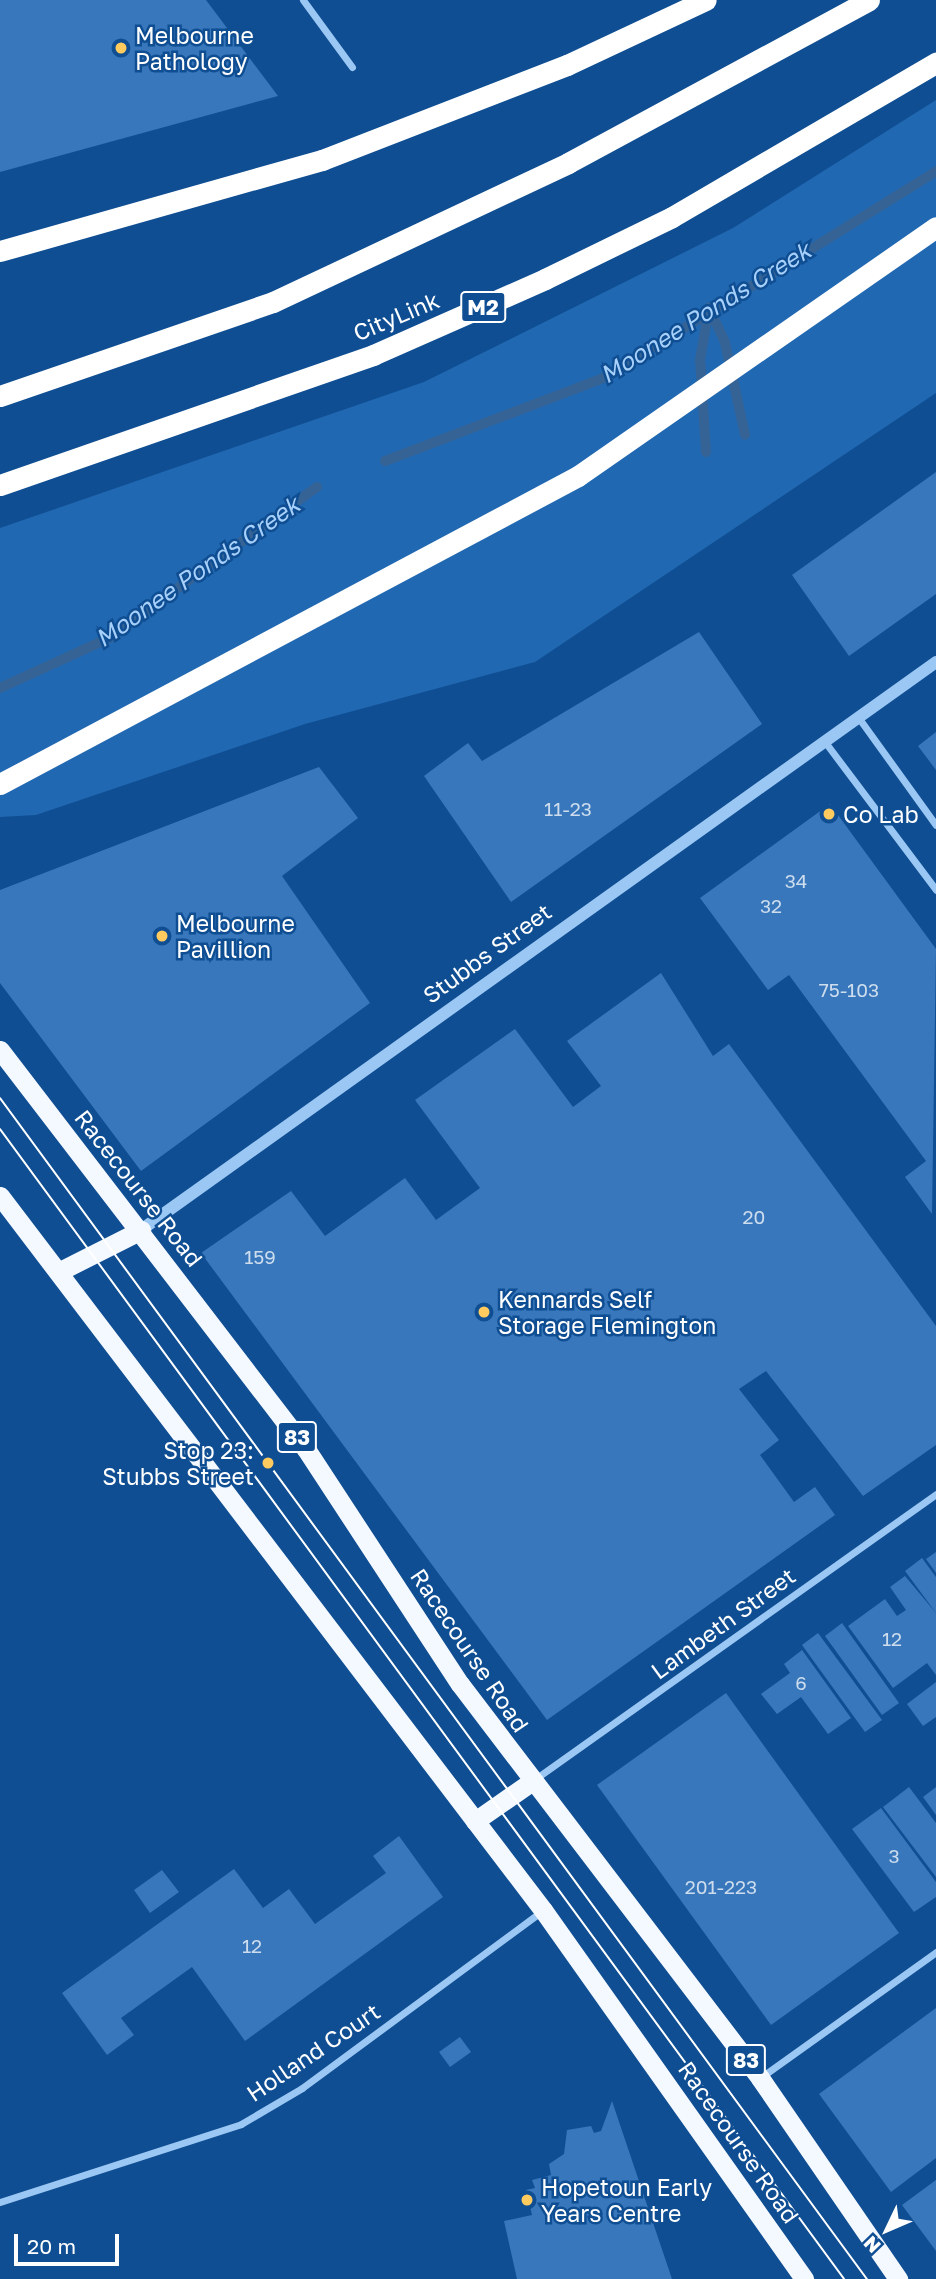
<!DOCTYPE html>
<style>
body{margin:0}
#map{position:relative;width:936px;height:2279px;overflow:hidden;background:#0f4e92;font-family:"Golos Text",sans-serif}
div>[style]{position:absolute}
.green>*{inset:0;background:#2168b2}
.stream>*{height:10px;margin:-5px;padding:0 5px;transform-origin:5px;border-radius:5px;background:#356395}
.building>*{inset:0;background:#3877bb}
.minor>*{height:7px;margin:-3.5px;padding:0 3.5px;transform-origin:3.5px;border-radius:3.5px;background:#9bc7f4}
.tertiary>*{height:12px;margin:-6px;padding:0 6px;transform-origin:6px;border-radius:6px;background:#9bc7f4}
.trunk>*{height:19px;margin:-9.5px;padding:0 9.5px;transform-origin:9.5px;border-radius:9.5px;background:#f4f8ff}
.motorway>*{height:21px;margin:-10.5px;padding:0 10.5px;transform-origin:10.5px;border-radius:10.5px;background:#fff}
.tram>*{height:2px;margin:-1px;padding:0 1px;transform-origin:1px;border-radius:1px;background:#fff}
.motorway-bridge>*{height:21px;margin:-10.5px;padding:0 10.5px;transform-origin:10.5px;border-radius:10.5px;background:#fff}
.dots>*{width:19px;height:19px;translate:-50% -50%;box-sizing:border-box;border:4px solid #0f4e92;border-radius:50%}
span{translate:-50% -50%;white-space:nowrap;text-align:center;line-height:1.15;-webkit-text-stroke:5px #0f4e92;paint-order:stroke}
.number-label{font-size:19px;color:#cdddee}
.number-label span{-webkit-text-stroke-width:0}
.shield-label span{padding:2px 5px;background:#0f4e92;border:2px solid;border-radius:5px;-webkit-text-stroke-width:0}
.shield-label{font-size:21px;color:#fff;font-weight:700}
.poi-label{font-size:23px;color:#fff}
.left{translate:0 -50%;text-align:left}
.right{translate:-100% -50%;text-align:right}
.street-label{font-size:23px;color:#fff}
.water-label{font-size:24px;color:#a7d0fb;font-style:italic}
.north{position:absolute;left:852px;top:2195px;width:70px;height:70px;-webkit-text-stroke:5px #0f4e92;paint-order:stroke;rotate:226deg;font-size:19px;font-weight:700;line-height:28px;text-align:center;color:#fff}
.north::after{content:'';display:block;margin:auto;width:24px;height:32px;background:#fff;clip-path:polygon(50% 0,100% 100%,50% 72%,0 100%)}
.scale{position:absolute;left:14px;top:2234px;width:105px;height:32px;box-sizing:border-box;border:4px solid #fff;border-top:0;padding-left:9px;font-size:21px;line-height:24px;white-space:nowrap;color:#fff;-webkit-text-stroke:5px #0f4e92;paint-order:stroke}
</style>
<div id="map">
<div class="green">
<div style="clip-path:polygon(936px 100px,936px 393px,535px 662px,305px 724px,36px 815px,0 817px,0 528px,424px 382px,733px 228px)"></div>
</div>
<div class="stream">
<div style="left:709px;top:308px;width:38px;rotate:65deg"></div>
<div style="left:725px;top:343px;width:94px;rotate:77.7deg"></div>
<div style="left:706px;top:452px;width:92px;rotate:-93.7deg"></div>
<div style="left:700px;top:360px;width:53px;rotate:-80.2deg"></div>
<div style="left:385px;top:461px;width:234px;rotate:-20.8deg"></div>
<div style="left:604px;top:378px;width:391px;rotate:-31.9deg"></div>
<div style="left:0;top:688px;width:120px;rotate:-24.6deg"></div>
<div style="left:109px;top:638px;width:257px;rotate:-36deg"></div>
</div>
<div class="building">
<div style="clip-path:polygon(0 0,206px 0,278px 96px,0 172px)"></div>
<div style="clip-path:polygon(936px 472px,936px 594px,849px 656px,792px 575px)"></div>
<div style="clip-path:polygon(699px 632px,762px 724px,511px 902px,424px 776px,468px 743px,482px 761px)"></div>
<div style="clip-path:polygon(936px 732px,936px 770px,918px 746px)"></div>
<div style="clip-path:polygon(319px 767px,358px 818px,282px 876px,370px 1003px,141px 1171px,0 983px,0 890px)"></div>
<div style="clip-path:polygon(830px 804px,936px 949px,932px 1214px,905px 1177px,926px 1161px,789px 975px,768px 990px,700px 898px)"></div>
<div style="clip-path:polygon(661px 973px,713px 1056px,729px 1044px,936px 1326px,936px 1445px,863px 1496px,766px 1371px,739px 1389px,779px 1440px,760px 1455px,794px 1502px,815px 1487px,835px 1515px,547px 1720px,201px 1253px,291px 1191px,325px 1236px,405px 1178px,436px 1220px,480px 1188px,415px 1100px,515px 1029px,573px 1107px,601px 1086px,567px 1041px)"></div>
<div style="clip-path:polygon(936px 1552px,936px 1573px,926px 1559px)"></div>
<div style="clip-path:polygon(922px 1558px,936px 1577px,936px 1613px,905px 1571px)"></div>
<div style="clip-path:polygon(905px 1576px,936px 1613px,936px 1675px,927px 1663px,893px 1688px,848px 1626px,885px 1599px,897px 1616px,906px 1610px,890px 1587px)"></div>
<div style="clip-path:polygon(842px 1623px,899px 1703px,882px 1715px,825px 1636px)"></div>
<div style="clip-path:polygon(818px 1633px,882px 1720px,865px 1732px,802px 1645px)"></div>
<div style="clip-path:polygon(802px 1650px,851px 1718px,828px 1734px,801px 1697px,777px 1714px,761px 1694px,790px 1673px,784px 1664px)"></div>
<div style="clip-path:polygon(936px 1682px,936px 1717px,923px 1726px,907px 1704px)"></div>
<div style="clip-path:polygon(726px 1693px,899px 1933px,771px 2025px,597px 1785px)"></div>
<div style="clip-path:polygon(909px 1787px,936px 1823px,936px 1877px,883px 1807px)"></div>
<div style="clip-path:polygon(936px 1787px,936px 1815px,923px 1797px)"></div>
<div style="clip-path:polygon(881px 1808px,936px 1882px,936px 1897px,914px 1912px,852px 1829px)"></div>
<div style="clip-path:polygon(399px 1836px,443px 1897px,245px 2041px,192px 1967px,121px 2018px,134px 2035px,107px 2055px,62px 1993px,234px 1869px,263px 1908px,289px 1889px,315px 1924px,386px 1873px,373px 1856px)"></div>
<div style="clip-path:polygon(162px 1870px,179px 1892px,150px 1913px,134px 1890px)"></div>
<div style="clip-path:polygon(936px 2008px,936px 2158px,891px 2192px,819px 2094px)"></div>
<div style="clip-path:polygon(460px 2037px,471px 2052px,450px 2067px,439px 2052px)"></div>
<div style="clip-path:polygon(612px 2101px,672px 2279px,517px 2279px,504px 2221px,532px 2215px,526px 2190px,535px 2188px,532px 2180px,551px 2175px,549px 2164px,564px 2154px,567px 2130px,591px 2126px,594px 2133px,601px 2131px)"></div>
<div style="clip-path:polygon(936px 2180px,936px 2251px,902px 2205px)"></div>
</div>
<div class="minor">
<div style="left:303px;top:0;width:83px;rotate:53.8deg"></div>
<div style="left:858px;top:717px;width:133px;rotate:54.2deg"></div>
<div style="left:825px;top:742px;width:185px;rotate:53.1deg"></div>
<div style="left:535px;top:1779px;width:492px;rotate:-35.4deg"></div>
<div style="left:760px;top:2078px;width:216px;rotate:-35.6deg"></div>
<div style="left:0;top:2202px;width:253px;rotate:-17.9deg"></div>
<div style="left:241px;top:2124px;width:71px;rotate:-30.5deg"></div>
<div style="left:302px;top:2088px;width:298px;rotate:-36.4deg"></div>
</div>
<div class="tertiary">
<div style="left:141px;top:1230px;width:977px;rotate:-35.54deg"></div>
</div>
<div class="trunk">
<div style="left:0;top:1050px;width:503px;rotate:52.51deg"></div>
<div style="left:306px;top:1449px;width:281px;rotate:56.8deg"></div>
<div style="left:460px;top:1684px;width:495px;rotate:52.7deg"></div>
<div style="left:760px;top:2078px;width:244px;rotate:55.5deg"></div>
<div style="left:0;top:1196px;width:897px;rotate:52.75deg"></div>
<div style="left:543px;top:1910px;width:452px;rotate:54.7deg"></div>
<div style="left:60px;top:1271px;width:91px;rotate:-26.8deg"></div>
<div style="left:475px;top:1821px;width:68px;rotate:-34.9deg"></div>
</div>
<div class="motorway">
<div style="left:0;top:251px;width:335px;rotate:-15.8deg"></div>
<div style="left:322px;top:160px;width:263px;rotate:-21.2deg"></div>
<div style="left:567px;top:65px;width:153px;rotate:-25.1deg"></div>
<div style="left:0;top:485px;width:395px;rotate:-19.2deg"></div>
<div style="left:373px;top:355px;width:188px;rotate:-23.8deg"></div>
<div style="left:545px;top:279px;width:141px;rotate:-26deg"></div>
<div style="left:672px;top:217px;width:306px;rotate:-30.3deg"></div>
<div style="left:0;top:784px;width:655px;rotate:-28.05deg"></div>
<div style="left:578px;top:476px;width:436px;rotate:-34.8deg"></div>
</div>
<div class="tram">
<div style="left:0;top:1098px;width:1465px;rotate:53.72deg"></div>
<div style="left:0;top:1129px;width:1426px;rotate:53.72deg"></div>
</div>
<div class="motorway-bridge">
<div style="left:0;top:396px;width:289px;rotate:-19deg"></div>
<div style="left:273px;top:302px;width:326px;rotate:-25.2deg"></div>
<div style="left:568px;top:163px;width:342px;rotate:-28.4deg"></div>
</div>
<div class="dots">
<div style="left:121px;top:48px;background:#ffca5e"></div>
<div style="left:829px;top:814px;background:#ffca5e"></div>
<div style="left:162px;top:936px;background:#ffca5e"></div>
<div style="left:484px;top:1312px;background:#ffca5e"></div>
<div style="left:268px;top:1463px;background:#ffca5e"></div>
<div style="left:527px;top:2200px;background:#ffca5e"></div>
</div>
<div class="number-label">
<span style="left:568px;top:809px">11-23</span>
<span style="left:796px;top:881px">34</span>
<span style="left:771px;top:906px">32</span>
<span style="left:849px;top:990px">75-103</span>
<span style="left:754px;top:1217px">20</span>
<span style="left:260px;top:1257px">159</span>
<span style="left:892px;top:1639px">12</span>
<span style="left:801px;top:1683px">6</span>
<span style="left:894px;top:1856px">3</span>
<span style="left:721px;top:1887px">201-223</span>
<span style="left:252px;top:1946px">12</span>
</div>
<div class="shield-label">
<span style="left:483px;top:307px">M2</span>
<span style="left:297px;top:1437px">83</span>
<span style="left:746px;top:2060px">83</span>
</div>
<div class="poi-label">
<span class="left" style="left:135px;top:48px">Melbourne<br>Pathology</span>
<span class="left" style="left:843px;top:814px">Co Lab</span>
<span class="left" style="left:176px;top:936px">Melbourne<br>Pavillion</span>
<span class="left" style="left:498px;top:1312px">Kennards Self<br>Storage Flemington</span>
<span class="right" style="left:254px;top:1463px">Stop 23:<br>Stubbs Street</span>
<span class="left" style="left:541px;top:2200px">Hopetoun Early<br>Years Centre</span>
</div>
<div class="street-label">
<span style="left:396px;top:316px;rotate:-23deg">CityLink</span>
<span style="left:487px;top:953px;rotate:-36deg">Stubbs Street</span>
<span style="left:139px;top:1188px;rotate:52deg">Racecourse Road</span>
<span style="left:723px;top:1623px;rotate:-36deg">Lambeth Street</span>
<span style="left:470px;top:1650px;rotate:56deg">Racecourse Road</span>
<span style="left:313px;top:2052px;rotate:-34deg">Holland Court</span>
<span style="left:739px;top:2142px;rotate:55deg">Racecourse Road</span>
</div>
<div class="water-label">
<span style="left:705px;top:312px;rotate:-32deg">Moonee Ponds Creek</span>
<span style="left:197px;top:571px;rotate:-35deg">Moonee Ponds Creek</span>
</div>
<div class="north">N</div>
<div class="scale">20 m</div>
</div>
